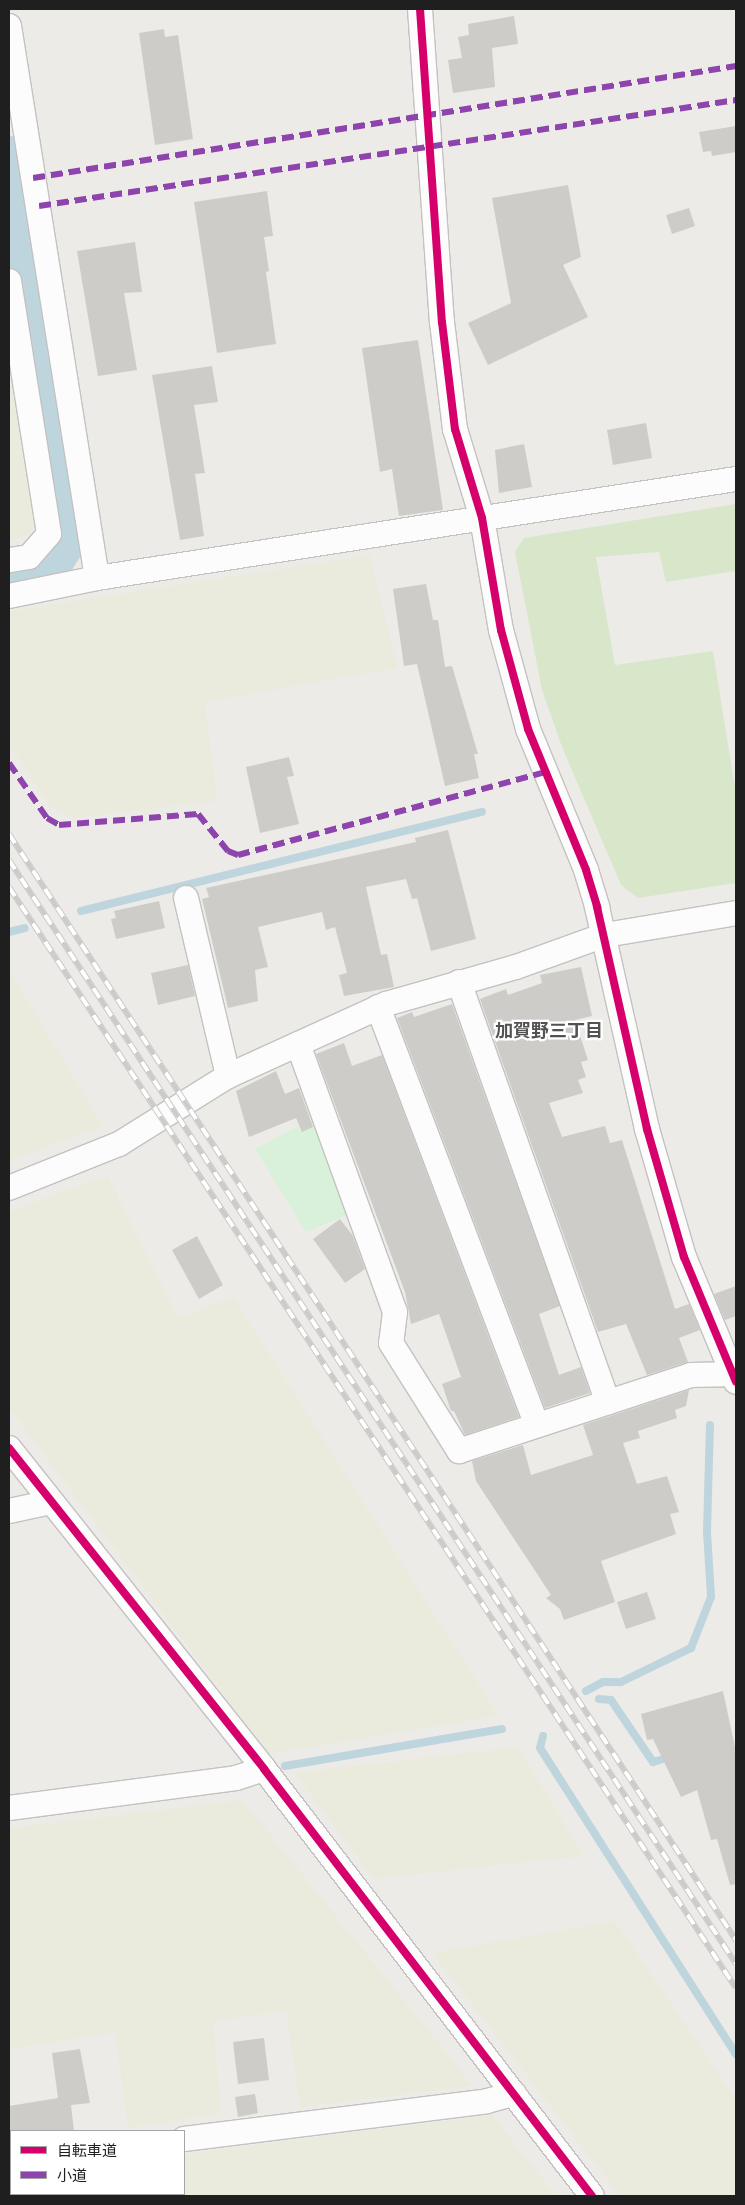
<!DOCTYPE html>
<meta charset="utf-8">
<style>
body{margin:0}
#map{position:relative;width:745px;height:2205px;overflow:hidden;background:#edebe8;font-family:Inter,"Noto Sans JP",sans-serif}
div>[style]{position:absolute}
.farmland>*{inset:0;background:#eaebdc}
.grass>*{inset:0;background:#d8e7ca}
.park>*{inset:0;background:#d9f0da}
.stream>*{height:8px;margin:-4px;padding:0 4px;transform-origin:4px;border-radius:4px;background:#bfd5dd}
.river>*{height:44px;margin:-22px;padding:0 22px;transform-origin:22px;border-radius:22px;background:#bfd5dd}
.building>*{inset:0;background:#ceccc9}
.roads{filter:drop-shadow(1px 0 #c3c2c0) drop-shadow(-1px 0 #c3c2c0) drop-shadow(0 1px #c3c2c0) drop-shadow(0 -1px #c3c2c0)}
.minor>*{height:24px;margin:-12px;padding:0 12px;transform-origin:12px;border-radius:12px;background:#fcfcfc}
.rail>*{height:5.5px;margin-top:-2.75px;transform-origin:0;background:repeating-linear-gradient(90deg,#fff 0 11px,#cbcbca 0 22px);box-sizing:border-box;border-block:1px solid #cbcbca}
.quiet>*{height:6px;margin-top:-3px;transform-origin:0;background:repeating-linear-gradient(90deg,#8e44ad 0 12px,transparent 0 18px)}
.cycleway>*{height:8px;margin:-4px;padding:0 4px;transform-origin:4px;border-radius:4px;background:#d6006c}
span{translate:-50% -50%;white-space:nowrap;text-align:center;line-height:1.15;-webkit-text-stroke:4.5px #fff;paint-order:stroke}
.neighbourhood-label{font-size:18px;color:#525252;font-weight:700}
.frame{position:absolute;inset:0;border:10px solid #1f1f1f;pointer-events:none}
.legend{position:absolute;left:10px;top:2130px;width:175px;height:65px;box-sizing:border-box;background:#fff;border:1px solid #a5a5a5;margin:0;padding:6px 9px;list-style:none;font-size:15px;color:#1f1f1f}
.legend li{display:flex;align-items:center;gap:10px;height:25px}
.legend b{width:25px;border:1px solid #a5a5a5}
</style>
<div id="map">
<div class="farmland">
<div style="clip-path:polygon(9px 339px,38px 526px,26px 537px,9px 540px)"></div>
<div style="clip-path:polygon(370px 555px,397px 668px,205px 702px,217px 801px,75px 818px,50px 807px,9px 744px,9px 611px)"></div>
<div style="clip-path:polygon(9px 970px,103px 1126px,9px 1161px)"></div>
<div style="clip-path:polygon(108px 1176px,178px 1318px,233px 1297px,499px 1716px,268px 1754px,9px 1408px,9px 1211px)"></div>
<div style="clip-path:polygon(518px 1747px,584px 1856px,374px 1879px,294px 1773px)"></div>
<div style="clip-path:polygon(242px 1800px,473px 2086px,300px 2107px,286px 2011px,213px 2021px,221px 2113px,128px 2128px,115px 2032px,9px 2049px,9px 1828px)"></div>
<div style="clip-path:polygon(615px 1921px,736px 2100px,736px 2196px,620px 2196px,432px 1953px)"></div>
<div style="clip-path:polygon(492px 2115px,556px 2196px,9px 2196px,11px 2175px,11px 2194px,184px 2194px,184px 2154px)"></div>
</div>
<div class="grass">
<div style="clip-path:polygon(736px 504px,736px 571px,666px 582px,659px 552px,596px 557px,615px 665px,713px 651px,736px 794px,736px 883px,638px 898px,621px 885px,562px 747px,542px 690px,515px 552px,524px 538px)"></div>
</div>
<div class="park">
<div style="clip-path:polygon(317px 1116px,353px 1212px,306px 1232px,255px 1149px)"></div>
</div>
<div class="stream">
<div style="left:81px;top:911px;width:413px;rotate:-13.9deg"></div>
<div style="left:9px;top:932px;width:16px;rotate:-14deg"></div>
<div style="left:586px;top:1691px;width:19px;rotate:-28deg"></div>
<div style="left:603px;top:1682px;width:18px"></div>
<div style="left:621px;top:1682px;width:78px;rotate:-25.9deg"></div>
<div style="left:691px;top:1648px;width:55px;rotate:-68.6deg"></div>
<div style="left:711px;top:1597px;width:66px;rotate:-93.5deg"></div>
<div style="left:707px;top:1531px;width:106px;rotate:-88.4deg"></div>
<div style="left:599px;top:1699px;width:12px;rotate:5deg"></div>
<div style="left:611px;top:1700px;width:75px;rotate:55.9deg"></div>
<div style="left:653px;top:1762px;width:19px;rotate:-16deg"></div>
<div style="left:543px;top:1736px;width:12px;rotate:104deg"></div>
<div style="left:540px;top:1748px;width:364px;rotate:57.4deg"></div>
<div style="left:285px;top:1766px;width:220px;rotate:-9.7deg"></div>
</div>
<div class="river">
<div style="left:9px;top:158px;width:372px;rotate:81deg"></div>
<div style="left:67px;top:525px;width:16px;rotate:101deg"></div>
<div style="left:64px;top:541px;width:22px;rotate:122deg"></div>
<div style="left:52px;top:560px;width:23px;rotate:146deg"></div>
<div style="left:33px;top:573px;width:24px;rotate:173deg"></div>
</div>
<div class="building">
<div style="clip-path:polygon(514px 16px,518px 44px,492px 48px,495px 87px,453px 93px,448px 60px,462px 58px,458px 37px,469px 35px,468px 24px)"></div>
<div style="clip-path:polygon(164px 29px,165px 37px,178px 35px,193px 139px,155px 145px,139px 33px)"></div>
<div style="clip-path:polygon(736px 126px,736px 152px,712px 156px,711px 151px,703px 152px,699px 132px)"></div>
<div style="clip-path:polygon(568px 185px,581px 257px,563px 265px,588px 317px,488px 365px,468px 323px,511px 303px,492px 198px)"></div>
<div style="clip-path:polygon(267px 191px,273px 236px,264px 237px,269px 271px,266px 272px,276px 344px,217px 353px,194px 202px)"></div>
<div style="clip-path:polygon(689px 208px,695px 226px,672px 234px,666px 215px)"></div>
<div style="clip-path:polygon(135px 242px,142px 292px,124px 293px,137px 370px,98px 376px,77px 251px)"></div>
<div style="clip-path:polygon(418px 340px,443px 510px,399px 516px,392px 469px,380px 472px,362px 348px)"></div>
<div style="clip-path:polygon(212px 366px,218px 402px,194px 405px,205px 473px,195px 474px,204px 536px,180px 540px,152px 375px)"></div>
<div style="clip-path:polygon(646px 423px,652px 458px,613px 465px,607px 430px)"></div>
<div style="clip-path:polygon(524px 444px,532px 487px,499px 493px,495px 450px)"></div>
<div style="clip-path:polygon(426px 584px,433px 620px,438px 620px,445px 667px,452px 666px,478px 754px,474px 754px,479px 778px,445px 786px,417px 664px,404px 666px,393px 589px)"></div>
<div style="clip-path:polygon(289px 757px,294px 776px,287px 777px,299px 824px,260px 833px,246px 767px)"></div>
<div style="clip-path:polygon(448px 830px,476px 939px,431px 951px,417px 898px,412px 899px,406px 879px,366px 887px,381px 955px,387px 954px,394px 987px,344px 996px,339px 975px,347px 973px,335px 927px,326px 930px,322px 912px,258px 927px,268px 967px,255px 970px,258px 1001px,228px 1008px,202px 899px,209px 897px,206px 888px,416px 842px,415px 838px)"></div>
<div style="clip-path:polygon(159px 901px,165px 928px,116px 939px,111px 919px,116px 918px,114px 911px)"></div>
<div style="clip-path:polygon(188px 965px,195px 996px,158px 1005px,151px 973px)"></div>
<div style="clip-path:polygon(581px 967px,592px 1016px,575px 1020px,588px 1060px,581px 1062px,586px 1077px,578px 1080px,583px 1093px,549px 1103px,562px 1137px,605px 1126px,610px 1143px,622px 1140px,675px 1309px,689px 1304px,700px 1330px,679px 1338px,688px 1362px,647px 1375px,626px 1324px,598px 1332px,480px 999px,506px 989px,508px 995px,542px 983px,540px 975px)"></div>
<div style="clip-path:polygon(452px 1004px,560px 1306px,539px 1314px,559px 1375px,581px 1367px,590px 1393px,545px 1408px,397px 1018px,412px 1012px,414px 1017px)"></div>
<div style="clip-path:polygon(344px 1043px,352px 1066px,382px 1055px,519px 1417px,465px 1435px,454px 1411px,451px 1411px,442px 1384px,461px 1377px,439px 1314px,411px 1324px,405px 1292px,316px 1054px)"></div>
<div style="clip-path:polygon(276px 1071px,285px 1094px,299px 1088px,313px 1127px,302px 1132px,296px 1118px,249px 1137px,236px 1091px)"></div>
<div style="clip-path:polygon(340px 1219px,353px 1236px,365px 1269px,345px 1283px,313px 1239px)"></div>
<div style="clip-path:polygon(197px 1236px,223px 1285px,199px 1299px,172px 1250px)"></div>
<div style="clip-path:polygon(736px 1286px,736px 1316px,725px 1320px,714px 1294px)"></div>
<div style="clip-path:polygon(689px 1390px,686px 1406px,675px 1410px,677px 1418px,638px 1431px,640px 1438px,623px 1443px,637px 1484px,667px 1476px,679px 1512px,670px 1514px,676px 1534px,601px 1561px,615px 1602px,564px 1620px,560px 1609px,546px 1598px,551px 1595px,476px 1481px,472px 1461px,523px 1445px,531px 1475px,593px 1455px,583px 1425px)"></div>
<div style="clip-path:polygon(647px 1592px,656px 1619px,626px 1629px,617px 1602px)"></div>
<div style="clip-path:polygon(723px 1691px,736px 1752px,736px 1884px,730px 1885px,717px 1839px,711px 1840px,697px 1790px,681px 1797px,653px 1739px,647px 1740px,641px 1714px)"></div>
<div style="clip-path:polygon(264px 2038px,269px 2080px,238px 2084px,233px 2042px)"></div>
<div style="clip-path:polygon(80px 2049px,90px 2103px,71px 2105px,74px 2131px,9px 2131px,9px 2106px,58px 2098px,52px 2053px)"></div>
<div style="clip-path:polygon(255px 2094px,258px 2113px,238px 2117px,235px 2097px)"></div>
</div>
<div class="roads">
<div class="minor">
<div style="left:420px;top:9px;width:314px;rotate:86deg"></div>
<div style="left:442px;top:322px;width:108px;rotate:83.1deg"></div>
<div style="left:455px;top:429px;width:93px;rotate:73.1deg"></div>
<div style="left:482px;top:518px;width:114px;rotate:80.4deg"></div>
<div style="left:501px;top:630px;width:103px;rotate:74.7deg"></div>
<div style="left:528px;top:729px;width:152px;rotate:67.6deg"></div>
<div style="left:586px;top:870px;width:39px;rotate:73deg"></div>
<div style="left:597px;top:907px;width:228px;rotate:77.3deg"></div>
<div style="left:647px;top:1129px;width:133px;rotate:73.9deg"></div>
<div style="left:684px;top:1257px;width:135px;rotate:67.4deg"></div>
<div style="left:9px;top:26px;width:559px;rotate:80.94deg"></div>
<div style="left:9px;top:281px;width:256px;rotate:81deg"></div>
<div style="left:49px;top:534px;width:30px;rotate:131deg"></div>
<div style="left:29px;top:557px;width:20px;rotate:171deg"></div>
<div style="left:9px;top:596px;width:90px;rotate:-11.6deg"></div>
<div style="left:97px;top:578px;width:647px;rotate:-8.81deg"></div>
<div style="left:186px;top:898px;width:183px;rotate:76.7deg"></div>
<div style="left:459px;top:982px;width:446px;rotate:70.5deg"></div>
<div style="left:378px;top:1007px;width:447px;rotate:69.2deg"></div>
<div style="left:298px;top:1044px;width:285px;rotate:70.1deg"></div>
<div style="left:395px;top:1312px;width:31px;rotate:97deg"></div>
<div style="left:391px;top:1343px;width:128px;rotate:57.8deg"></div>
<div style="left:459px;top:1451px;width:244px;rotate:-18.1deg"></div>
<div style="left:691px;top:1375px;width:45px;rotate:-1.3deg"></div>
<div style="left:9px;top:1188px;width:118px;rotate:-21.8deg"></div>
<div style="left:119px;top:1144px;width:128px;rotate:-32deg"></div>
<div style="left:228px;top:1076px;width:174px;rotate:-24.5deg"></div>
<div style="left:386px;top:1004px;width:135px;rotate:-15.9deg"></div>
<div style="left:516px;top:967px;width:95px;rotate:-19.8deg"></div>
<div style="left:605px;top:935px;width:133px;rotate:-9.5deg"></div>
<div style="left:9px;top:1448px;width:410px;rotate:51.5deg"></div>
<div style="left:264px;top:1769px;width:538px;rotate:52.47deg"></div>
<div style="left:9px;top:1511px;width:43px;rotate:-12.1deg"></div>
<div style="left:9px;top:1808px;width:229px;rotate:-7.5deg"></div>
<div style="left:236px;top:1778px;width:29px;rotate:-18deg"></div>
<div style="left:184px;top:2139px;width:305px;rotate:-7.1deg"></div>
<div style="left:487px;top:2101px;width:28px;rotate:-15deg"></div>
<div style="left:9px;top:2161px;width:2px"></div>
</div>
</div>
<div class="rail">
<div style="left:9px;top:834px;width:1324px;rotate:56.68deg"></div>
<div style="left:9px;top:860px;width:1322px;rotate:56.63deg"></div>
<div style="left:9px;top:887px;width:1319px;rotate:56.56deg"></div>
</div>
<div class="quiet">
<div style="left:33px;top:178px;width:712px;rotate:-9.05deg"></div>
<div style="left:39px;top:206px;width:705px;rotate:-8.65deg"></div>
<div style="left:9px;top:763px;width:67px;rotate:55.4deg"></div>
<div style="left:47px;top:818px;width:14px;rotate:30deg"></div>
<div style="left:59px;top:825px;width:139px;rotate:-4.5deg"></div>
<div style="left:198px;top:814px;width:48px;rotate:51deg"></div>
<div style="left:228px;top:851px;width:11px;rotate:22deg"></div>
<div style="left:238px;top:855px;width:319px;rotate:-15.1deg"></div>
</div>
<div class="cycleway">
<div style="left:420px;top:9px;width:314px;rotate:86deg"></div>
<div style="left:442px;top:322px;width:108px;rotate:83.1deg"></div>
<div style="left:455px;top:429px;width:93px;rotate:73.1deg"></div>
<div style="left:482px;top:518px;width:114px;rotate:80.4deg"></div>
<div style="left:501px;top:630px;width:103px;rotate:74.7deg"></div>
<div style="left:528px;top:729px;width:152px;rotate:67.6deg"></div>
<div style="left:586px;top:870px;width:39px;rotate:73deg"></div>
<div style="left:597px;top:907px;width:228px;rotate:77.3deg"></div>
<div style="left:647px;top:1129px;width:133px;rotate:73.9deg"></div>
<div style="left:684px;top:1257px;width:135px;rotate:67.4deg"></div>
<div style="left:9px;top:1448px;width:410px;rotate:51.5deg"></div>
<div style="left:264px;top:1769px;width:538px;rotate:52.47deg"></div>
</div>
<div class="neighbourhood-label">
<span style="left:549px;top:1031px">加賀野三丁目</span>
</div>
<div class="frame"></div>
<ul class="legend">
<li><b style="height:6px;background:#d6006c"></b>自転車道</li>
<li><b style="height:6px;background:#8e44ad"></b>小道</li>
</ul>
</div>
